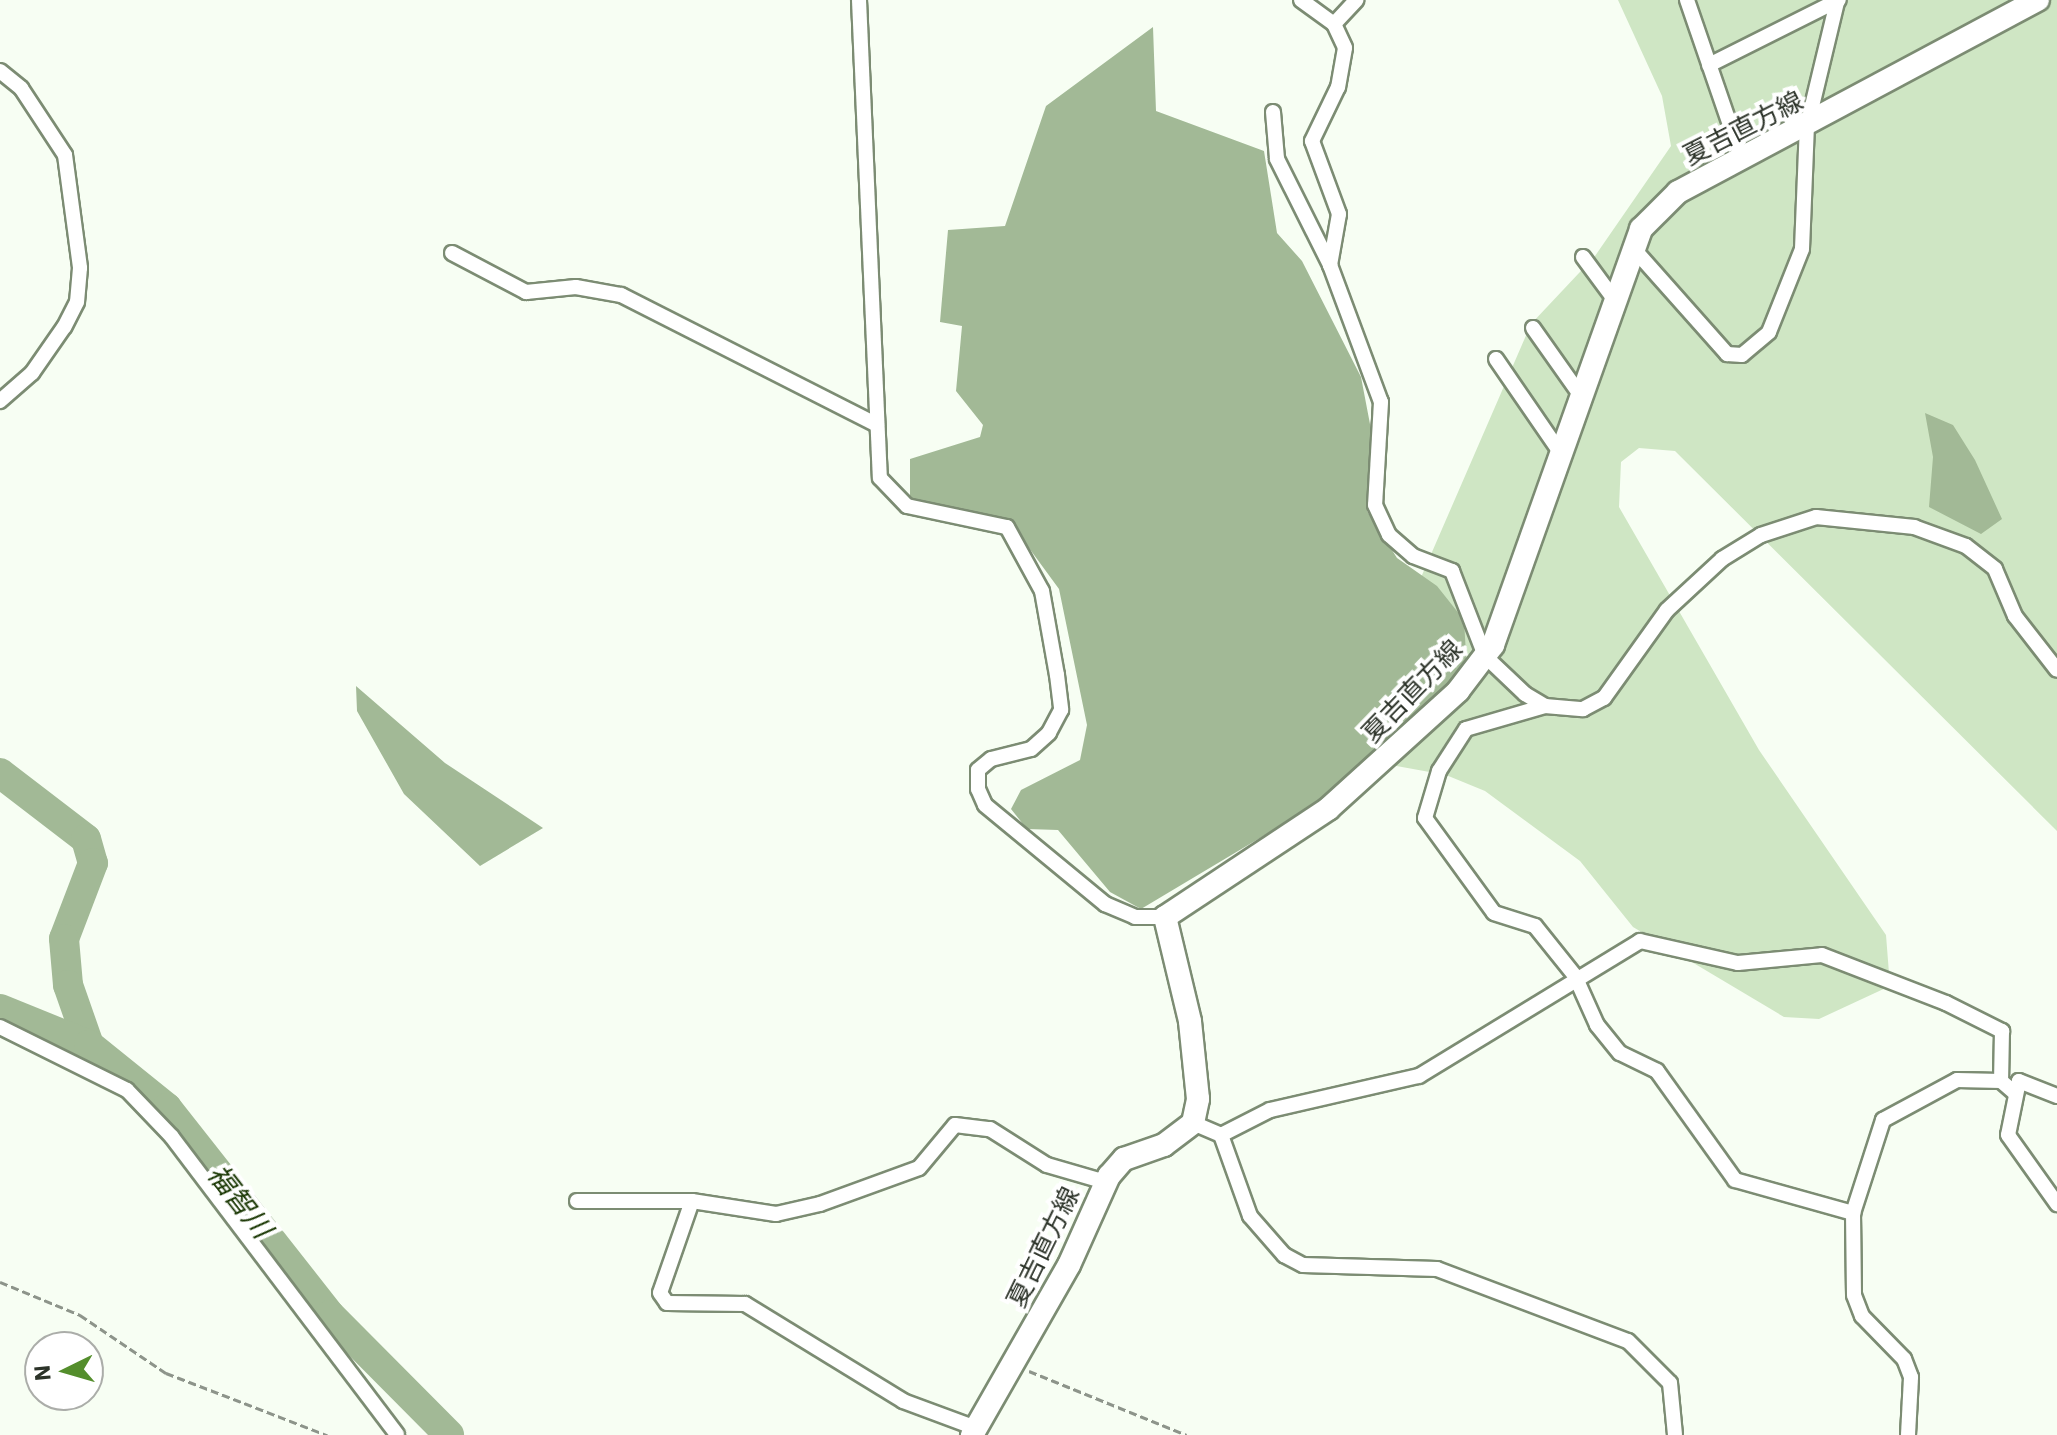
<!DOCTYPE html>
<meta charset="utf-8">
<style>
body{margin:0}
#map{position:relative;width:2057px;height:1435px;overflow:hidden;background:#f7fef3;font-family:"IBM Plex Sans","Noto Sans JP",sans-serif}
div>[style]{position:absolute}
.green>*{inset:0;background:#cfe6c4}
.water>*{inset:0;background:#a2b996}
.river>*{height:30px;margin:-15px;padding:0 15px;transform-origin:15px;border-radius:15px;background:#a2b996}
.path>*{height:3px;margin-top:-1.5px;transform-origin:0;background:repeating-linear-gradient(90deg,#8d948a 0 8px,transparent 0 12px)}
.roads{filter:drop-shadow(2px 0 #7c8c73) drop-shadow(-2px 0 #7c8c73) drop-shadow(0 2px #7c8c73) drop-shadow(0 -2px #7c8c73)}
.street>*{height:14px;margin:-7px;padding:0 7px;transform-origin:7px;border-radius:7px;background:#fff}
.secondary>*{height:22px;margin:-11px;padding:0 11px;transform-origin:11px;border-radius:11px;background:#fff}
span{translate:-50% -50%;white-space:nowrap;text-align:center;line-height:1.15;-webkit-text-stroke:8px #fff;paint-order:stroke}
.street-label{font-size:26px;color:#2c3329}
.water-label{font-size:28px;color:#173500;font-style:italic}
.north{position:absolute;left:24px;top:1331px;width:80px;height:80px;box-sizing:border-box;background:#fff;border:2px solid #abada9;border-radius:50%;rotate:265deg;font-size:22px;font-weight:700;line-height:32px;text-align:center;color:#2c3329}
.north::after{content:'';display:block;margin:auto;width:28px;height:36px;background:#548e2c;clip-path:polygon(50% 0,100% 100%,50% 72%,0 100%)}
</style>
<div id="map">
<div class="green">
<div style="clip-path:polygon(1618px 0,2057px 0,2057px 831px,1675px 451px,1639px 448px,1621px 462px,1619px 507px,1759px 750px,1886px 935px,1890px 986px,1819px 1019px,1784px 1017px,1633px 927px,1580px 861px,1485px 791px,1446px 775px,1380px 763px,1370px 749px,1386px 658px,1531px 324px,1595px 256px,1671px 146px,1662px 96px)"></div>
</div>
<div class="water">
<div style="clip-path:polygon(1153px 27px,1156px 111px,1264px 151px,1277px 233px,1302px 261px,1361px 377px,1374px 445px,1367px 511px,1397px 558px,1437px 586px,1464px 620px,1467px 671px,1315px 805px,1141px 909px,1110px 892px,1058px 830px,1027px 829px,1011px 809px,1021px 790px,1080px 760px,1087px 725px,1059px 589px,1010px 522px,910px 499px,910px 459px,980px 437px,983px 425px,956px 391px,962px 326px,940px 322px,948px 230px,1005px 226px,1046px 106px)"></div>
<div style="clip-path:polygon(1925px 413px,1953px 425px,1975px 460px,2002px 519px,1981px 534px,1929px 507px,1933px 457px)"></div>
<div style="clip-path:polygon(356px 686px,445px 763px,543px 828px,480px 866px,404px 794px,357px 711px)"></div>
</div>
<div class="river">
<div style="left:0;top:773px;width:108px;rotate:37.5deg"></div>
<div style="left:86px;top:839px;width:25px;rotate:74deg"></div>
<div style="left:93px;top:863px;width:81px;rotate:110.9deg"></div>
<div style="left:64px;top:939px;width:46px;rotate:85deg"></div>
<div style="left:68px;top:985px;width:64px;rotate:70.7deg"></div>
<div style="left:0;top:1009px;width:96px;rotate:22deg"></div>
<div style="left:89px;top:1045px;width:100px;rotate:38.9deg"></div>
<div style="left:167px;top:1108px;width:263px;rotate:51.8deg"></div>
<div style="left:330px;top:1315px;width:169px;rotate:45.2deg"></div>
</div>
<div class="path">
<div style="left:0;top:1282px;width:87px;rotate:22.4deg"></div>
<div style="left:80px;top:1315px;width:104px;rotate:34deg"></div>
<div style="left:166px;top:1373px;width:173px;rotate:21.1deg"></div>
<div style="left:1029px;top:1371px;width:170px;rotate:22.1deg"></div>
</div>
<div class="roads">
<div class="street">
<div style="left:859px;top:0;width:478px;rotate:87.5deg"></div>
<div style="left:880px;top:478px;width:39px;rotate:46deg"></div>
<div style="left:907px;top:506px;width:102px;rotate:11.9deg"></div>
<div style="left:1007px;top:527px;width:73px;rotate:61.3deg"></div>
<div style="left:1042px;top:591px;width:85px;rotate:79.9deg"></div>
<div style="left:1057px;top:675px;width:35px;rotate:83deg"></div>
<div style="left:1061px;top:710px;width:26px;rotate:118deg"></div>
<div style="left:1049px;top:733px;width:24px;rotate:138deg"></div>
<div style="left:1031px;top:749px;width:41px;rotate:166deg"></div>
<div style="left:991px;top:759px;width:17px;rotate:140deg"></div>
<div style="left:978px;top:770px;width:19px;rotate:90deg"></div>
<div style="left:978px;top:789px;width:17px;rotate:66deg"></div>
<div style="left:985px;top:805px;width:156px;rotate:39.5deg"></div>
<div style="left:1105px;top:904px;width:33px;rotate:23deg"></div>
<div style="left:1135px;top:917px;width:30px"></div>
<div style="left:1301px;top:0;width:41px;rotate:36deg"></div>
<div style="left:1334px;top:24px;width:26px;rotate:65deg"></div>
<div style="left:1345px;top:48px;width:40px;rotate:100deg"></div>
<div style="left:1338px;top:87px;width:60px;rotate:115.7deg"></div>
<div style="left:1312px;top:141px;width:78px;rotate:69.7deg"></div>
<div style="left:1339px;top:214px;width:52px;rotate:100deg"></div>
<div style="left:1330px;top:265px;width:146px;rotate:69.6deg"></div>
<div style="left:1381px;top:402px;width:103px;rotate:93.3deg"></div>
<div style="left:1375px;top:505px;width:33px;rotate:65deg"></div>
<div style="left:1389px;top:535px;width:32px;rotate:41deg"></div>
<div style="left:1413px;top:556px;width:42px;rotate:21deg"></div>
<div style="left:1452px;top:571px;width:91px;rotate:68.8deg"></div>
<div style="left:1485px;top:656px;width:55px;rotate:43.5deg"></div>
<div style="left:1525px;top:694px;width:23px;rotate:31deg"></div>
<div style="left:1545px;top:706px;width:38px;rotate:5deg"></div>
<div style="left:1583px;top:709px;width:24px;rotate:-28deg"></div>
<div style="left:1604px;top:698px;width:108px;rotate:-54.4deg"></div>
<div style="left:1667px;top:610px;width:75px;rotate:-42.8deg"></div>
<div style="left:1722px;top:559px;width:46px;rotate:-31.6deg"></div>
<div style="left:1761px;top:535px;width:58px;rotate:-18.1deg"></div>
<div style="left:1816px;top:517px;width:99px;rotate:5.8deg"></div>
<div style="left:1914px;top:527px;width:55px;rotate:20.1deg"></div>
<div style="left:1966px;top:546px;width:37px;rotate:38deg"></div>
<div style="left:1995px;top:569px;width:51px;rotate:66.9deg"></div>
<div style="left:2015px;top:616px;width:68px;rotate:52.1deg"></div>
<div style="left:1687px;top:0;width:169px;rotate:71deg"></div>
<div style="left:1334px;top:24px;width:33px;rotate:-47deg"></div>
<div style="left:1709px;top:65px;width:145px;rotate:-26.6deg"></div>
<div style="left:0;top:71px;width:27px;rotate:39deg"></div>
<div style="left:21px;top:88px;width:80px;rotate:56.7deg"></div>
<div style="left:65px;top:155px;width:114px;rotate:82.4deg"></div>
<div style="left:80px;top:268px;width:34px;rotate:95deg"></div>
<div style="left:77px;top:302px;width:28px;rotate:117deg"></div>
<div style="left:64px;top:327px;width:56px;rotate:124.8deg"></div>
<div style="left:32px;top:373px;width:43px;rotate:138.8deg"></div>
<div style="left:1273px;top:112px;width:47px;rotate:85.1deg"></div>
<div style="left:1277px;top:159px;width:119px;rotate:63.4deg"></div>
<div style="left:1633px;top:248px;width:142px;rotate:48.4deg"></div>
<div style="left:1727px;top:354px;width:15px;rotate:4deg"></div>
<div style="left:1742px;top:355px;width:35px;rotate:-40deg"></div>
<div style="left:1769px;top:332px;width:89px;rotate:-68.3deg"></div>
<div style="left:1802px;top:249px;width:122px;rotate:-87.7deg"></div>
<div style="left:1807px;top:127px;width:129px;rotate:-76.5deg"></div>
<div style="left:452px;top:253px;width:84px;rotate:27.8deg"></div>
<div style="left:526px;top:292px;width:50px;rotate:-5.7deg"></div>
<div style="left:576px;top:287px;width:46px;rotate:10.1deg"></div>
<div style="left:621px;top:295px;width:287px;rotate:26.9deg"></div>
<div style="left:1583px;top:257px;width:52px;rotate:53.6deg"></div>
<div style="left:1533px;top:328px;width:83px;rotate:54.8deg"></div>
<div style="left:1496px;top:359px;width:116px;rotate:55.5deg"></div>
<div style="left:1545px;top:706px;width:82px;rotate:163.8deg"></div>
<div style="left:1466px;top:729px;width:50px;rotate:122.7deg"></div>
<div style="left:1439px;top:771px;width:49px;rotate:106.6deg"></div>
<div style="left:1425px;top:818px;width:117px;rotate:54deg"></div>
<div style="left:1494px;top:913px;width:43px;rotate:17.6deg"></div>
<div style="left:1535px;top:926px;width:64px;rotate:51.3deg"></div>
<div style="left:1575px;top:976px;width:54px;rotate:65.8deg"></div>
<div style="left:1597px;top:1025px;width:36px;rotate:51deg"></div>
<div style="left:1620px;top:1053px;width:41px;rotate:25.9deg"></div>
<div style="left:1657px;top:1071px;width:134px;rotate:54.4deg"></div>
<div style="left:1735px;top:1180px;width:123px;rotate:15.6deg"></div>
<div style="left:0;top:1027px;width:142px;rotate:26.4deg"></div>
<div style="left:127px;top:1090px;width:65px;rotate:46.2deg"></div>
<div style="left:172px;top:1137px;width:373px;rotate:52.9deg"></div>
<div style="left:2057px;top:1096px;width:41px;rotate:-158.5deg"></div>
<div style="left:2019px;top:1081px;width:55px;rotate:101.5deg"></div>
<div style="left:2008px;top:1135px;width:85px;rotate:54.6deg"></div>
<div style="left:1193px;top:1123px;width:30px;rotate:23deg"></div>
<div style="left:1221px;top:1135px;width:86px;rotate:70.3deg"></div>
<div style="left:1250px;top:1216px;width:52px;rotate:48.9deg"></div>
<div style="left:1284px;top:1255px;width:21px;rotate:28deg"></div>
<div style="left:1303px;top:1265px;width:134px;rotate:1.7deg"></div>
<div style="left:1437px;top:1269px;width:204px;rotate:20.7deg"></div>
<div style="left:1628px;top:1341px;width:59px;rotate:45deg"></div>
<div style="left:1670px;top:1383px;width:52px;rotate:84.5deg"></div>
<div style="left:1221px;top:1135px;width:55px;rotate:-27deg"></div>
<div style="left:1270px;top:1110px;width:153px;rotate:-12.9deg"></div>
<div style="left:1419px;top:1076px;width:259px;rotate:-31.4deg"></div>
<div style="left:1640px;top:941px;width:100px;rotate:12.7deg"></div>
<div style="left:1738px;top:963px;width:84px;rotate:-5.4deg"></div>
<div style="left:1822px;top:955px;width:133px;rotate:21.2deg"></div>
<div style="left:1946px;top:1003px;width:63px;rotate:26.6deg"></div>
<div style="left:2002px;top:1031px;width:50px;rotate:91.1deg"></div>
<div style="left:2001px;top:1081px;width:18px;rotate:41deg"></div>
<div style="left:577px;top:1201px;width:115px"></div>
<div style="left:692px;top:1201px;width:97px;rotate:109.2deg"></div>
<div style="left:660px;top:1293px;width:12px;rotate:55deg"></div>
<div style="left:667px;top:1303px;width:78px;rotate:0.7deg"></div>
<div style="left:745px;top:1304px;width:185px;rotate:31.5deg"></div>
<div style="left:903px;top:1401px;width:78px;rotate:20.3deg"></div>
<div style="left:692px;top:1201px;width:85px;rotate:8.8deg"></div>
<div style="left:776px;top:1214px;width:45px;rotate:-12.8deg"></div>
<div style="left:820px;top:1204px;width:105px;rotate:-20deg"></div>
<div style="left:919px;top:1168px;width:56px;rotate:-50.1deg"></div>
<div style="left:955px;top:1125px;width:35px;rotate:7deg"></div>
<div style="left:990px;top:1129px;width:67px;rotate:32.3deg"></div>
<div style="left:1047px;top:1165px;width:61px;rotate:16.1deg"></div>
<div style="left:1908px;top:1435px;width:58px;rotate:-87deg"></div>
<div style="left:1911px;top:1377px;width:19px;rotate:-111deg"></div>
<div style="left:1904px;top:1359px;width:60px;rotate:-134.3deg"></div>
<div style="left:1862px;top:1316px;width:22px;rotate:-111deg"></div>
<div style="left:1854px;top:1295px;width:82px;rotate:-90.7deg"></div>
<div style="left:1853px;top:1213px;width:98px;rotate:-72.1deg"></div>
<div style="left:1883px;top:1120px;width:84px;rotate:-28.4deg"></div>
<div style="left:1957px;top:1080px;width:44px;rotate:1.3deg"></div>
</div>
<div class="secondary">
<div style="left:972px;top:1435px;width:196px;rotate:-60.3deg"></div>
<div style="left:1069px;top:1265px;width:98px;rotate:-65.8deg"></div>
<div style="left:1109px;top:1176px;width:23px;rotate:-49deg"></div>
<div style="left:1124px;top:1159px;width:42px;rotate:-19.3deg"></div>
<div style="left:1164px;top:1145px;width:36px;rotate:-37deg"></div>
<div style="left:1193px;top:1123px;width:25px;rotate:-78deg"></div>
<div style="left:1198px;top:1099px;width:78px;rotate:-95.9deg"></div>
<div style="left:1190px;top:1021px;width:107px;rotate:-103.5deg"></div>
<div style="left:1165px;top:917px;width:196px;rotate:-33.5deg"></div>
<div style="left:1328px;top:809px;width:176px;rotate:-42.2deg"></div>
<div style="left:1458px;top:691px;width:58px;rotate:-52.7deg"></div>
<div style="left:1493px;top:645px;width:442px;rotate:-70.4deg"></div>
<div style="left:1641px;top:229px;width:52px;rotate:-45deg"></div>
<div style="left:1678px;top:192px;width:408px;rotate:-28.1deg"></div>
</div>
</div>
<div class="street-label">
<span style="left:1743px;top:128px;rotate:-27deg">夏吉直方線</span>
<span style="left:1412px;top:691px;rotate:-46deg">夏吉直方線</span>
<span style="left:1043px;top:1247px;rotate:-64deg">夏吉直方線</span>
</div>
<div class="water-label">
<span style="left:240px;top:1201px;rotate:52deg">福智川</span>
</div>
<div class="north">N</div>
</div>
